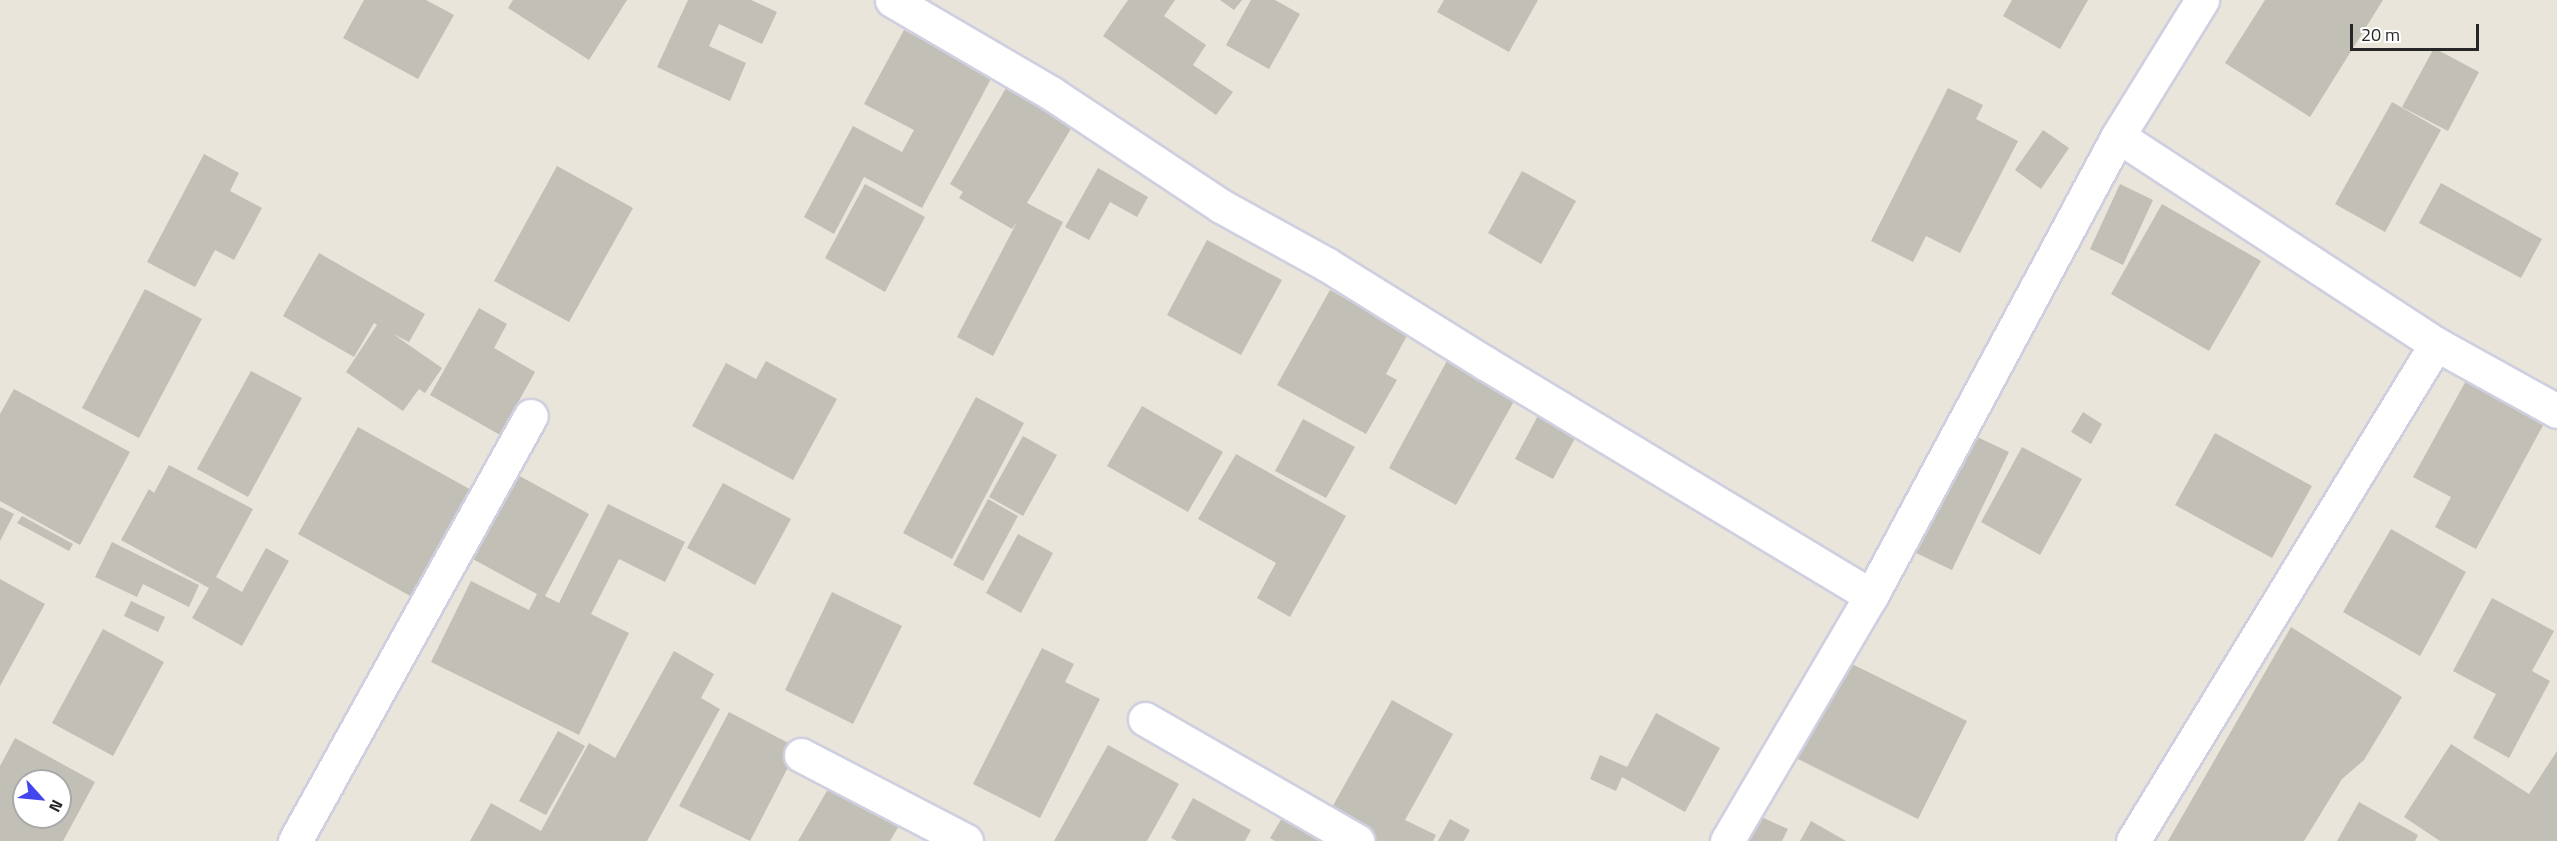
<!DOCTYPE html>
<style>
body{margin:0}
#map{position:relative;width:2557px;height:841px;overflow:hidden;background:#e9e5da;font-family:"Titillium Web",sans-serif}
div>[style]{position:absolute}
.building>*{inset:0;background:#c1bfb6}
.roads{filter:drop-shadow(2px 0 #cfcfe0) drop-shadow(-2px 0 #cfcfe0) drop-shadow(0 2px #cfcfe0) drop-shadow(0 -2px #cfcfe0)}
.minor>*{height:33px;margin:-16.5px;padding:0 16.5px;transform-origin:16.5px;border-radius:16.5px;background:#fff}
span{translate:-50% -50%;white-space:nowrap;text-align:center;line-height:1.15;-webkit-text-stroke:6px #fff;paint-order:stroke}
.north{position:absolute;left:12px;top:769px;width:60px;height:60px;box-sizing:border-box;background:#fff;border:2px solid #a9a9a9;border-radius:50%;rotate:117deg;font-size:16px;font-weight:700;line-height:24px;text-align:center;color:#272727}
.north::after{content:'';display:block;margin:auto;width:21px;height:27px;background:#4345ed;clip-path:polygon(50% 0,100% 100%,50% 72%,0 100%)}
.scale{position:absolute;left:2350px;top:24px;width:129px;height:27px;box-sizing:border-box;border:3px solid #272727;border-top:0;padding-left:8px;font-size:18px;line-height:21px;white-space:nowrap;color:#272727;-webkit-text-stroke:4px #fff;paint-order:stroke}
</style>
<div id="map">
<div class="building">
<div style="clip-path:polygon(364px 0,426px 0,454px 15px,418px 79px,343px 38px)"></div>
<div style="clip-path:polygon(513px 0,627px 0,589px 60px,508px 8px)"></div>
<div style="clip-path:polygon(688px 0,751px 0,777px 12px,762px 44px,719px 24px,709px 46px,746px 63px,730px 101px,657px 67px)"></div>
<div style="clip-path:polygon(1128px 0,1175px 0,1164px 16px,1206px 45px,1193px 65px,1233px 92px,1216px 115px,1103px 36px)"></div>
<div style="clip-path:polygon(1220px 0,1242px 0,1234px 10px)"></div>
<div style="clip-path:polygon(1251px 0,1275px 0,1300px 14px,1269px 69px,1226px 45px)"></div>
<div style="clip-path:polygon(1444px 0,1538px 0,1509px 52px,1437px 12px)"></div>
<div style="clip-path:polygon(2012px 0,2088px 0,2060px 49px,2003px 16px)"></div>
<div style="clip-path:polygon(2265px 0,2383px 0,2310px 117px,2225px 63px)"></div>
<div style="clip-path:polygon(904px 30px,992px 77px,922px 208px,864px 177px,834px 234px,804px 217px,853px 126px,902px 152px,914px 130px,864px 104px)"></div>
<div style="clip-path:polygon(2434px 48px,2479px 72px,2448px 131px,2402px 107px)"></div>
<div style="clip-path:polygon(1006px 88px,1072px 127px,1027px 203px,1063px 222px,993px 356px,957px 337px,1017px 222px,1012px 229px,959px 198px,963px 192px,950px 184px)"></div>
<div style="clip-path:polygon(1948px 88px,1983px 105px,1976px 119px,2018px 141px,1960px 253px,1926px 236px,1913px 262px,1871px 241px)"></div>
<div style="clip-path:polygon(2392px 102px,2441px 130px,2385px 232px,2335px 204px)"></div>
<div style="clip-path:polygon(2043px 130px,2069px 148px,2041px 189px,2015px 170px)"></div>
<div style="clip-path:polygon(204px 154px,239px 173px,230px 191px,262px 208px,234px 260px,215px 250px,195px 287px,147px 262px)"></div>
<div style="clip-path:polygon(557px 166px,633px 208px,569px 322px,494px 281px)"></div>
<div style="clip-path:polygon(1098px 168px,1148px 197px,1137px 217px,1110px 202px,1089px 240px,1065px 227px)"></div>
<div style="clip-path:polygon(1522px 171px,1576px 201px,1541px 264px,1488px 233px)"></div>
<div style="clip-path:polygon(2441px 183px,2542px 239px,2521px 278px,2419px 223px)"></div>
<div style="clip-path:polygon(865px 184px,925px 217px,885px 292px,825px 258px)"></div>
<div style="clip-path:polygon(2120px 184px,2153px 200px,2123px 265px,2090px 249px)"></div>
<div style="clip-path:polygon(2162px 204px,2261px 261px,2209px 351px,2111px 294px)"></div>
<div style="clip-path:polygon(1207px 240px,1282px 280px,1241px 355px,1167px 315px)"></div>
<div style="clip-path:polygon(319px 253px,425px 314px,409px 342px,393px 334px,442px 368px,425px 393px,419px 389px,403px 411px,346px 372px,377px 325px,374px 323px,354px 357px,283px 316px)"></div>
<div style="clip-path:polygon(145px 289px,202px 319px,139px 438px,82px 408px)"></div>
<div style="clip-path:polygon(1330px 290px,1408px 334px,1386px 374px,1397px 380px,1366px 434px,1277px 385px)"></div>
<div style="clip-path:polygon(479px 308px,507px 324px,494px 348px,535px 372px,500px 435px,430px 395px)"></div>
<div style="clip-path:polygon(1449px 357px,1518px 394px,1456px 505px,1389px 468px)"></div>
<div style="clip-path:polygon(766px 361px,837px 399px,793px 480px,692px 426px,726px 363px,756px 379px)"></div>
<div style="clip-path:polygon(251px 371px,302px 398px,248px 497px,197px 469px)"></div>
<div style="clip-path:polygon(2468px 377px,2546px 420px,2476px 549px,2435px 527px,2451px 497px,2413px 477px)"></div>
<div style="clip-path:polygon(14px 389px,130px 452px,80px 545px,0 501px,0 414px)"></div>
<div style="clip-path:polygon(976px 397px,1024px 423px,952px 559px,903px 533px)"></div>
<div style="clip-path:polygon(1142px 406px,1223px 452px,1188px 512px,1107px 466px)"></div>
<div style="clip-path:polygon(1542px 408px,1580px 429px,1553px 479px,1515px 459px)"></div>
<div style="clip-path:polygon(2083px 412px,2102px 424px,2091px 444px,2071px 432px)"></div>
<div style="clip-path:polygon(1303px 419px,1355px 447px,1326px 498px,1275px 471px)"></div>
<div style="clip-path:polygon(358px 427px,473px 491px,414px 598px,298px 534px)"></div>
<div style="clip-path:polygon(2215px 433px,2312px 486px,2272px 558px,2175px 505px)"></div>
<div style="clip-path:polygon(1973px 435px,2009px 452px,1952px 570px,1916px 553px)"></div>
<div style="clip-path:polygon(1023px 436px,1057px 455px,1023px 516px,989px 497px)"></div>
<div style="clip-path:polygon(2022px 447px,2082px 479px,2040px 555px,1981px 522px)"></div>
<div style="clip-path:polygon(1236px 454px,1346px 516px,1290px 617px,1257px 598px,1276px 563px,1198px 519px)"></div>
<div style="clip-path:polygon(169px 465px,253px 509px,216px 577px,242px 592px,266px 548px,289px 561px,242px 646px,192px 618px,209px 588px,121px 540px,149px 489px,154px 493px)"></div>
<div style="clip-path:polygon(516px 474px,589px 514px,545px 596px,559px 603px,608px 504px,685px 542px,665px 582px,619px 559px,591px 614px,629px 633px,579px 735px,431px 662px,471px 581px,529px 610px,537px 594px,471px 558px)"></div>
<div style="clip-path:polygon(723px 483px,791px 519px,755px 585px,687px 548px)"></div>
<div style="clip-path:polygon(988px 499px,1018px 516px,983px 581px,953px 565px)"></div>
<div style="clip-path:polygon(0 507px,14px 514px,0 541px)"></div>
<div style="clip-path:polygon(22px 516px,73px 544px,69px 551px,17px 523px)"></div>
<div style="clip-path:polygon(2391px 529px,2466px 572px,2420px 656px,2343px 612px)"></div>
<div style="clip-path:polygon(1018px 534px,1053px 553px,1021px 613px,986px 593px)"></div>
<div style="clip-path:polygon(112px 542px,199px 585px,189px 607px,143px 584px,137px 597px,95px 577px)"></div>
<div style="clip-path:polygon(0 579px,45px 604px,0 686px)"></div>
<div style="clip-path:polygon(832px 592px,902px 626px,853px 724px,785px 690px)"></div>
<div style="clip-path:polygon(2492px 598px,2554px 631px,2532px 671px,2550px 681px,2509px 758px,2473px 738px,2496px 694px,2453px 671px)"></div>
<div style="clip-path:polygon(131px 601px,165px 617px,158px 632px,124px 616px)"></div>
<div style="clip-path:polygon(2291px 627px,2402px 697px,2364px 760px,2342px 779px,2304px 841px,2168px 841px)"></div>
<div style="clip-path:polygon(103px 629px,164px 662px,113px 756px,52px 723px)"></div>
<div style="clip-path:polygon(1042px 648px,1074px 664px,1065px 682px,1100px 699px,1040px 818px,973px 784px)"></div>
<div style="clip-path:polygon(674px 651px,714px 674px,701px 698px,720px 709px,647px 841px,470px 841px,491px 803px,541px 831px,589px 743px,615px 758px)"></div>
<div style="clip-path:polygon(1844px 660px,1967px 721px,1918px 819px,1796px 758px)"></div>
<div style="clip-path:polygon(1392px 700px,1453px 734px,1405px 820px,1436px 835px,1433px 841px,1367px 841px,1326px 818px)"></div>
<div style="clip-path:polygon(729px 712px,798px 748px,750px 841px,679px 806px)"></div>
<div style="clip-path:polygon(1656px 713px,1720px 748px,1685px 812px,1622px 777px,1616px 791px,1590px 779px,1600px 755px,1627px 767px)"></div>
<div style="clip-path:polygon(558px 731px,585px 746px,546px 815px,519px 801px)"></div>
<div style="clip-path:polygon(evenodd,15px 738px,95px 782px,63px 841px,0 841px,0 766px,15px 738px,24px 781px,60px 781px,60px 817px,24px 817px,24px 781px)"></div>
<div style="clip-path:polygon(2451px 744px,2529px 794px,2557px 751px,2557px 841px,2440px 841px,2404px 817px)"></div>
<div style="clip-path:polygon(1108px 745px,1179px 784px,1147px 841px,1054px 841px)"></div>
<div style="clip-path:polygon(831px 784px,900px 824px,890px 841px,798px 841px)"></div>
<div style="clip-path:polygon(1193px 798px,1251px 830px,1245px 841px,1177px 841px,1171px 838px)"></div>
<div style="clip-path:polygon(2359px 802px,2418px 835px,2415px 841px,2337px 841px)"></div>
<div style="clip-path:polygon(1285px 813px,1323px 835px,1320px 841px,1275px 841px,1270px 838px)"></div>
<div style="clip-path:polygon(1757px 815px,1788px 829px,1782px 841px,1744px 841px)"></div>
<div style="clip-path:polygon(1450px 819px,1470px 830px,1464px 841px,1438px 841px)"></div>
<div style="clip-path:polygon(1811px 821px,1846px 841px,1800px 841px)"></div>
</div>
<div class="roads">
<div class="minor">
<div style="left:892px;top:0;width:184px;rotate:30.3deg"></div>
<div style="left:1051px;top:93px;width:204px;rotate:33.6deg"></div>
<div style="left:1221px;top:206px;width:120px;rotate:28.9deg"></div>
<div style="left:1326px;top:264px;width:187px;rotate:31.9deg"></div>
<div style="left:1485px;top:363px;width:451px;rotate:31.1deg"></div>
<div style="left:2118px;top:136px;width:380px;rotate:33.2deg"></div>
<div style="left:2436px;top:344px;width:138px;rotate:29deg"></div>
<div style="left:1145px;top:719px;width:245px;rotate:29.9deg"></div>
<div style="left:801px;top:755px;width:186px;rotate:27.5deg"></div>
<div style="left:295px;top:841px;width:486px;rotate:-61deg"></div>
<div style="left:1727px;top:841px;width:284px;rotate:-59.6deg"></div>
<div style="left:1871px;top:596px;width:522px;rotate:-61.77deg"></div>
<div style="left:2118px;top:136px;width:160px;rotate:-58.3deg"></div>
<div style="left:2133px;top:841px;width:582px;rotate:-58.63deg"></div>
</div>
</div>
<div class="north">N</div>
<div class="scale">20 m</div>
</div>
